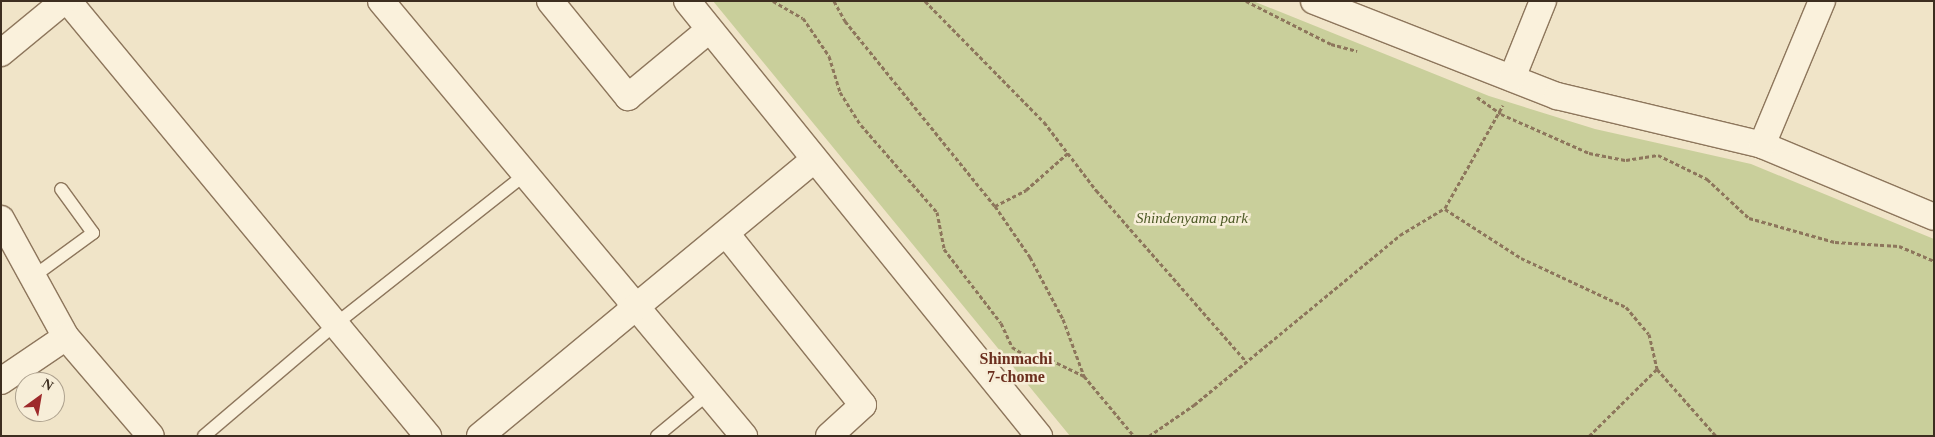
<!DOCTYPE html>
<style>
body{margin:0}
#map{position:relative;width:1935px;height:437px;overflow:hidden;background:#f0e4c8;font-family:Georgia,serif}
div>[style]{position:absolute}
.green>*{inset:0;background:#c9cf9b}
.path>*{height:3px;margin-top:-1.5px;transform-origin:0;background:repeating-linear-gradient(90deg,#8d765c 0 4px,transparent 0 6.5px)}
.roads{filter:drop-shadow(1px 0 #8d765c) drop-shadow(-1px 0 #8d765c) drop-shadow(0 1px #8d765c) drop-shadow(0 -1px #8d765c)}
.lane>*{height:12px;margin:-6px;padding:0 6px;transform-origin:6px;border-radius:6px;background:#faf1dc}
.street>*{height:26px;margin:-13px;padding:0 13px;transform-origin:13px;border-radius:13px;background:#faf1dc}
span{translate:-50% -50%;white-space:nowrap;text-align:center;line-height:1.15;-webkit-text-stroke:5px #f7eed8;paint-order:stroke}
.park-label{font-size:15px;color:#4d5a26;font-style:italic}
.neighbourhood-label{font-size:16px;color:#6b2e1e;font-weight:700}
.frame{position:absolute;inset:0;border:2px solid #3d2e20;pointer-events:none}
.north{position:absolute;left:15px;top:372px;width:50px;height:50px;box-sizing:border-box;background:#f7eed8;border:1px solid #ada18e;border-radius:50%;rotate:32deg;font-size:14px;font-weight:700;line-height:20px;text-align:center;color:#3d2e20}
.north::after{content:'';display:block;margin:auto;width:18px;height:22px;background:#9e2a2b;clip-path:polygon(50% 0,100% 100%,50% 72%,0 100%)}
</style>
<div id="map">
<div class="green">
<div style="clip-path:polygon(713px 1px,1253px 1px,1489px 96px,1595px 129px,1751px 164px,1934px 239px,1934px 436px,1070px 436px)"></div>
</div>
<div class="path">
<div style="left:773px;top:1px;width:34px;rotate:30deg"></div>
<div style="left:803px;top:18px;width:46px;rotate:55.6deg"></div>
<div style="left:829px;top:56px;width:38px;rotate:73deg"></div>
<div style="left:840px;top:92px;width:39px;rotate:58deg"></div>
<div style="left:861px;top:125px;width:116px;rotate:48.9deg"></div>
<div style="left:937px;top:212px;width:38px;rotate:79deg"></div>
<div style="left:944px;top:249px;width:93px;rotate:52.4deg"></div>
<div style="left:1001px;top:323px;width:26px;rotate:65deg"></div>
<div style="left:1012px;top:347px;width:21px;rotate:31deg"></div>
<div style="left:1030px;top:358px;width:21px;rotate:5deg"></div>
<div style="left:1051px;top:360px;width:37px;rotate:26deg"></div>
<div style="left:1084px;top:376px;width:78px;rotate:50.2deg"></div>
<div style="left:834px;top:1px;width:23px;rotate:61deg"></div>
<div style="left:845px;top:21px;width:238px;rotate:51deg"></div>
<div style="left:995px;top:206px;width:62px;rotate:55.5deg"></div>
<div style="left:1030px;top:257px;width:70px;rotate:62deg"></div>
<div style="left:1063px;top:319px;width:61px;rotate:69.8deg"></div>
<div style="left:925px;top:1px;width:170px;rotate:45.5deg"></div>
<div style="left:1044px;top:122px;width:86px;rotate:52.6deg"></div>
<div style="left:1096px;top:190px;width:226px;rotate:48.8deg"></div>
<div style="left:1246px;top:1px;width:95px;rotate:26.8deg"></div>
<div style="left:1331px;top:44px;width:27px;rotate:15deg"></div>
<div style="left:1477px;top:97px;width:29px;rotate:35deg"></div>
<div style="left:1501px;top:114px;width:96px;rotate:23.9deg"></div>
<div style="left:1589px;top:153px;width:38px;rotate:11deg"></div>
<div style="left:1626px;top:160px;width:32px;rotate:-9deg"></div>
<div style="left:1658px;top:155px;width:55px;rotate:26.1deg"></div>
<div style="left:1707px;top:179px;width:57px;rotate:42.9deg"></div>
<div style="left:1749px;top:218px;width:89px;rotate:15.6deg"></div>
<div style="left:1835px;top:242px;width:64px;rotate:3.6deg"></div>
<div style="left:1899px;top:246px;width:38px;rotate:23deg"></div>
<div style="left:995px;top:206px;width:35px;rotate:-27deg"></div>
<div style="left:1026px;top:190px;width:56px;rotate:-41.4deg"></div>
<div style="left:1445px;top:209px;width:90px;rotate:32.8deg"></div>
<div style="left:1521px;top:258px;width:116px;rotate:25deg"></div>
<div style="left:1626px;top:307px;width:35px;rotate:50deg"></div>
<div style="left:1649px;top:334px;width:36px;rotate:77deg"></div>
<div style="left:1657px;top:369px;width:89px;rotate:48.6deg"></div>
<div style="left:1149px;top:436px;width:55px;rotate:-34.6deg"></div>
<div style="left:1194px;top:405px;width:267px;rotate:-39.5deg"></div>
<div style="left:1400px;top:235px;width:52px;rotate:-31deg"></div>
<div style="left:1445px;top:208px;width:118px;rotate:-60.6deg"></div>
<div style="left:1589px;top:436px;width:95px;rotate:-44.6deg"></div>
</div>
<div class="roads">
<div class="lane">
<div style="left:34px;top:276px;width:73px;rotate:-36.1deg"></div>
<div style="left:93px;top:233px;width:54px;rotate:-126deg"></div>
<div style="left:204px;top:436px;width:175px;rotate:-40.4deg"></div>
<div style="left:337px;top:323px;width:241px;rotate:-38.3deg"></div>
<div style="left:657px;top:436px;width:67px;rotate:-39.6deg"></div>
</div>
<div class="street">
<div style="left:68px;top:1px;width:565px;rotate:50.39deg"></div>
<div style="left:381px;top:1px;width:567px;rotate:50.16deg"></div>
<div style="left:550px;top:1px;width:124px;rotate:50.9deg"></div>
<div style="left:628px;top:97px;width:105px;rotate:-39.6deg"></div>
<div style="left:687px;top:1px;width:560px;rotate:51.02deg"></div>
<div style="left:1314px;top:1px;width:261px;rotate:21.4deg"></div>
<div style="left:1557px;top:96px;width:211px;rotate:13.4deg"></div>
<div style="left:1762px;top:145px;width:186px;rotate:22.7deg"></div>
<div style="left:1px;top:53px;width:82px;rotate:-39.5deg"></div>
<div style="left:1512px;top:78px;width:83px;rotate:-68.1deg"></div>
<div style="left:1762px;top:145px;width:156px;rotate:-67.4deg"></div>
<div style="left:1px;top:219px;width:135px;rotate:61.2deg"></div>
<div style="left:66px;top:337px;width:130px;rotate:49.4deg"></div>
<div style="left:728px;top:236px;width:216px;rotate:51.4deg"></div>
<div style="left:863px;top:405px;width:46px;rotate:137.6deg"></div>
<div style="left:1px;top:381px;width:78px;rotate:-34.1deg"></div>
<div style="left:480px;top:436px;width:433px;rotate:-39.6deg"></div>
</div>
</div>
<div class="park-label">
<span style="left:1192px;top:219px">Shindenyama park</span>
</div>
<div class="neighbourhood-label">
<span style="left:1016px;top:368px">Shinmachi<br>7-chome</span>
</div>
<div class="frame"></div>
<div class="north">N</div>
</div>
